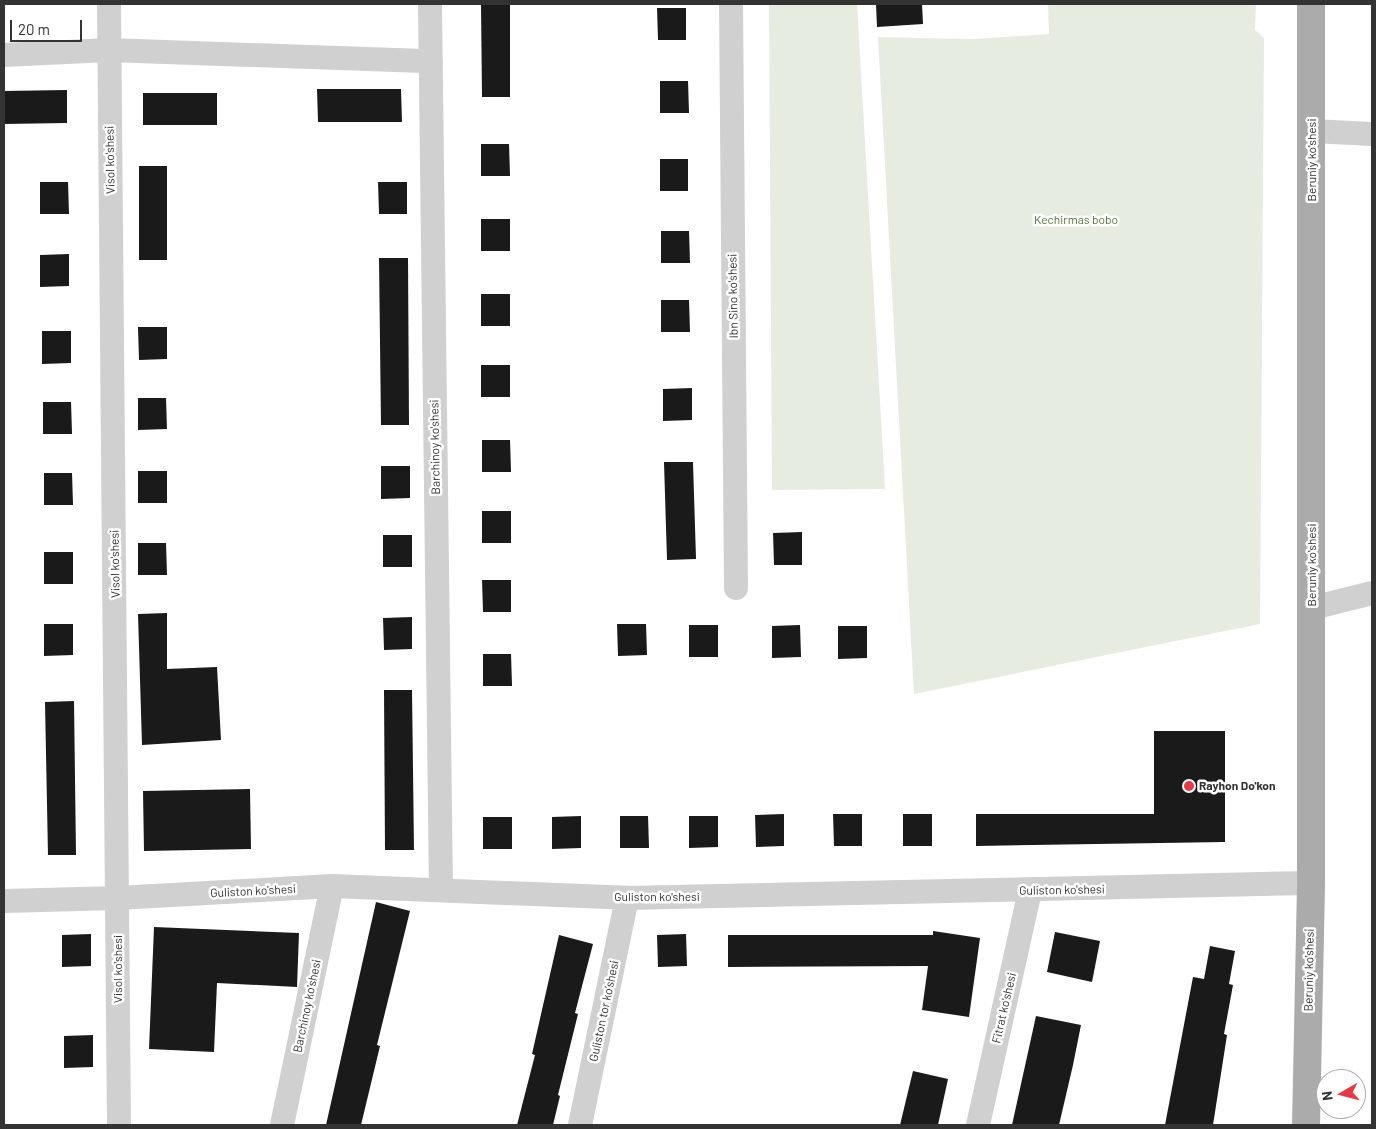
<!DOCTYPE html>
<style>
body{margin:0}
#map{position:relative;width:1376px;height:1129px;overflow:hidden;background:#fff;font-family:Barlow,sans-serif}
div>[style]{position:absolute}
.green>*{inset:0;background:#e6ecdf}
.building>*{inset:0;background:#1a1a1a}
.minor>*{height:24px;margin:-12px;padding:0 12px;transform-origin:12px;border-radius:12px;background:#d0d0d0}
.primary>*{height:28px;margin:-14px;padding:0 14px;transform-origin:14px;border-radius:14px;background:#ababab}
.dots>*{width:14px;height:14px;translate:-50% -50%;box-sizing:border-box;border:2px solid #fff;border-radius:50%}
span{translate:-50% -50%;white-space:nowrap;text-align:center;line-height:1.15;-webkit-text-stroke:5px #fff;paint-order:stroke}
.street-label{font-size:12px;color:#333}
.park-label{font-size:12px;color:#56703f}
.poi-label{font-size:12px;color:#333;font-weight:700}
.left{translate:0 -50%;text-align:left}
.frame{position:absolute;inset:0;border:5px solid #333;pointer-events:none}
.north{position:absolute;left:1316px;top:1069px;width:50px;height:50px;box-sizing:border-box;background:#fff;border:1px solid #adadad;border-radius:50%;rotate:262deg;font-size:14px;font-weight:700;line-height:20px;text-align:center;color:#333}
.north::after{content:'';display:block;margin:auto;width:18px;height:22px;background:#e63946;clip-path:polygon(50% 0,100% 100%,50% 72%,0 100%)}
.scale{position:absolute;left:10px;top:20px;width:72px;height:22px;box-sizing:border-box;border:2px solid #333;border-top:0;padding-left:6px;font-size:15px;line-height:18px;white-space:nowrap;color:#333;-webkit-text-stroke:4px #fff;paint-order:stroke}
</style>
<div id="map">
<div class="green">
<div style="clip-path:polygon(769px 4px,857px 4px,885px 489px,772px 490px)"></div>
<div style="clip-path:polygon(1048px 4px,1256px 4px,1255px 30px,1264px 38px,1260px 624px,914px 694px,878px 37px,973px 39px,1049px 34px)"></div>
</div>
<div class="building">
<div style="clip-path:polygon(481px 4px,510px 4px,510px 97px,482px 97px)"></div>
<div style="clip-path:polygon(876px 4px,922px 4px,923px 24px,877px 27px)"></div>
<div style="clip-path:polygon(657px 8px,686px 8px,686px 40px,658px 40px)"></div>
<div style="clip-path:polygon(660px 81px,688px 81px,689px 113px,660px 113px)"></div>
<div style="clip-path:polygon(317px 89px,401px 89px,402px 122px,318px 122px)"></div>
<div style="clip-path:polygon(67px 90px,67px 123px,4px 124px,4px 91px)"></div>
<div style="clip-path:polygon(143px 93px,217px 93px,217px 125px,143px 125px)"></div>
<div style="clip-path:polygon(481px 144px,509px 144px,510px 176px,481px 176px)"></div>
<div style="clip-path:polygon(660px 159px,688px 159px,688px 191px,660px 191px)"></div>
<div style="clip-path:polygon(139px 166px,167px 166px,167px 260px,139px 260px)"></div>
<div style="clip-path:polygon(40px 182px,68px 182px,69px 214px,40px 214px)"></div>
<div style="clip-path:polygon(378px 182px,407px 182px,407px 214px,379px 214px)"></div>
<div style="clip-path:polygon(481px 219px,510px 219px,510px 251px,481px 251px)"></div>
<div style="clip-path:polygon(661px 231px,689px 231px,690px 263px,661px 263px)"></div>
<div style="clip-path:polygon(69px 254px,69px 286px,40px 287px,40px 255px)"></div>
<div style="clip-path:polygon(379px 258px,408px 258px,409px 425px,381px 425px)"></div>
<div style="clip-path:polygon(481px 294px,510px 294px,510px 326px,481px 326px)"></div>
<div style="clip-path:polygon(661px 300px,689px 300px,690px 332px,661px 332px)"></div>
<div style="clip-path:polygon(138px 327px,167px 327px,167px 359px,139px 360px)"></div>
<div style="clip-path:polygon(42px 331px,71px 331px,71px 363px,42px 364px)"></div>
<div style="clip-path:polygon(481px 365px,510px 365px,510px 397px,481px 397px)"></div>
<div style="clip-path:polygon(692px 388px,692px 420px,663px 421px,663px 389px)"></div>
<div style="clip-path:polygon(138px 398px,166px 398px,167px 429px,138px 430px)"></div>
<div style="clip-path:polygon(43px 402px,71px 402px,72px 434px,43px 434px)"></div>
<div style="clip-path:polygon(482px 440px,510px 440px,511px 472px,482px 472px)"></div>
<div style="clip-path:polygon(664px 462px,693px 462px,696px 559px,667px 560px)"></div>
<div style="clip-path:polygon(381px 466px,410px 466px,410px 498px,381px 499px)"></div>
<div style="clip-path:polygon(138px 471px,167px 471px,167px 503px,138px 503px)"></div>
<div style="clip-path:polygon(44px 473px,72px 473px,73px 505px,44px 505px)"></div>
<div style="clip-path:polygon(482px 511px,511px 511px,511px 543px,482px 543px)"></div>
<div style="clip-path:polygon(802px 532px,802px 565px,774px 565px,773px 533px)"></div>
<div style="clip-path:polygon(383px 535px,412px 535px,412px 567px,383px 567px)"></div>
<div style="clip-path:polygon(138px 543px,166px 543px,167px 575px,138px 575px)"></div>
<div style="clip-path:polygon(44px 552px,73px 552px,73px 584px,44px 584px)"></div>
<div style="clip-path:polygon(482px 580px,511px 580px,511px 612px,483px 612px)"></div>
<div style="clip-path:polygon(167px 613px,167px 669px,217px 667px,221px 740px,142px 745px,138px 614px)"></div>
<div style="clip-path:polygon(412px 617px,412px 649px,384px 650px,383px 618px)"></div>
<div style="clip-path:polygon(44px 624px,73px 624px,73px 655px,44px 656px)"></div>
<div style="clip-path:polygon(617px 624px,646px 624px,647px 655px,618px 656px)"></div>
<div style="clip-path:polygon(689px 625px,718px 625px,718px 657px,689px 657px)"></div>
<div style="clip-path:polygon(800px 625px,801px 657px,772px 658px,772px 626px)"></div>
<div style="clip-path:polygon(838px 626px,867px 626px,867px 658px,838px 659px)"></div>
<div style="clip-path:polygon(483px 654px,511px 654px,512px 686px,483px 686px)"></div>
<div style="clip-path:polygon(384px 690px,412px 690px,414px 850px,385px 850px)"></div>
<div style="clip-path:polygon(74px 701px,76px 855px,48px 855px,45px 702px)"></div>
<div style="clip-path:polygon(1154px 731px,1225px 731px,1225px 842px,976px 846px,976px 814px,1154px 814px)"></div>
<div style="clip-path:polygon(250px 789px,251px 849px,144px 851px,143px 791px)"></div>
<div style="clip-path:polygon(784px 814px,784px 846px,756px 847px,755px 815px)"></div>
<div style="clip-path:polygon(833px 814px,862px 814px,862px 846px,834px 846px)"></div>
<div style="clip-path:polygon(903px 814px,932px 814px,932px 846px,903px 846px)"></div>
<div style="clip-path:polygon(581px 816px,581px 848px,552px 849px,552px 817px)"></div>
<div style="clip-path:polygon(620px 816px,648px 816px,649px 848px,620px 848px)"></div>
<div style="clip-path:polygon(689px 816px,718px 816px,718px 847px,689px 848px)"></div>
<div style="clip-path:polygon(483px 817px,512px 817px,512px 849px,483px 849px)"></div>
<div style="clip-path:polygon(376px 902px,410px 911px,377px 1045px,380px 1046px,361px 1125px,326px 1125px)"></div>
<div style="clip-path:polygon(154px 927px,299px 933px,297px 987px,217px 983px,214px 1052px,149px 1049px)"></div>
<div style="clip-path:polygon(933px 931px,980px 938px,969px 1017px,922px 1010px,928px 966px,728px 967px,728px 935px,933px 935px)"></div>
<div style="clip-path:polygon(1055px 932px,1100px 941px,1092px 982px,1047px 972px)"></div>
<div style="clip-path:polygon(91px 934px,91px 966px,62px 967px,62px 935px)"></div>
<div style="clip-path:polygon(686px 934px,687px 966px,658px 967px,657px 935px)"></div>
<div style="clip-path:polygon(559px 935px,593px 944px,575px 1013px,578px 1014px,558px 1095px,560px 1096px,553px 1125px,517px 1125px,535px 1055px,532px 1054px)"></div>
<div style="clip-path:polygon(1210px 946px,1235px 951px,1229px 984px,1233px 985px,1224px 1034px,1227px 1035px,1213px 1125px,1165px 1125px,1193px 977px,1204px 979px)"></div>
<div style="clip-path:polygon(1036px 1016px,1081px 1025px,1073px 1065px,1059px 1125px,1012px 1125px)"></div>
<div style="clip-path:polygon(93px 1035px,93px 1067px,64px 1068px,64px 1036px)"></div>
<div style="clip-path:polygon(913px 1071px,948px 1079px,938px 1125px,900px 1125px)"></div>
</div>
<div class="minor">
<div style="left:109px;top:4px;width:1121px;rotate:89.49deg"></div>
<div style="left:430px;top:4px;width:885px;rotate:89.29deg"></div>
<div style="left:731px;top:4px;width:584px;rotate:89.51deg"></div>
<div style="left:4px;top:55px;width:105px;rotate:-2.7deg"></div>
<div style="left:109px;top:50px;width:322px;rotate:2deg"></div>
<div style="left:1312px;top:131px;width:60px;rotate:2.9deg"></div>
<div style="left:1312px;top:608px;width:62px;rotate:-14deg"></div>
<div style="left:4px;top:901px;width:114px;rotate:-1.5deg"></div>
<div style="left:118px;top:898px;width:214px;rotate:-3.2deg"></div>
<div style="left:332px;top:886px;width:295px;rotate:2.3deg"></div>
<div style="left:627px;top:898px;width:684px;rotate:-1.26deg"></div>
<div style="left:282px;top:1125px;width:244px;rotate:-78.2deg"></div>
<div style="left:580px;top:1125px;width:232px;rotate:-78.3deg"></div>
<div style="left:978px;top:1125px;width:240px;rotate:-77.5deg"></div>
</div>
<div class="primary">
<div style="left:1306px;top:1125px;width:242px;rotate:-88.8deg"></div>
<div style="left:1311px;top:883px;width:879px;rotate:-90deg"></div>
</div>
<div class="dots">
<div style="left:1189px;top:786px;background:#e63946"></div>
</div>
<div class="street-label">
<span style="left:110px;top:160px;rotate:-91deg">Visol ko'shesi</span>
<span style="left:1312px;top:160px;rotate:-90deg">Beruniy ko'shesi</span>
<span style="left:733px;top:296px;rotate:-91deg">Ibn Sino ko'shesi</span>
<span style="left:435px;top:447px;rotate:-91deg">Barchinoy ko'shesi</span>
<span style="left:115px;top:564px;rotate:-91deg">Visol ko'shesi</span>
<span style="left:1312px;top:565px;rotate:-90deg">Beruniy ko'shesi</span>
<span style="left:1062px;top:890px;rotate:-1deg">Guliston ko'shesi</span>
<span style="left:253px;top:891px;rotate:-3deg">Guliston ko'shesi</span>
<span style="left:657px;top:897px">Guliston ko'shesi</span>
<span style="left:118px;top:969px;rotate:-90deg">Visol ko'shesi</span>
<span style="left:1309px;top:970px;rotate:-89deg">Beruniy ko'shesi</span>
<span style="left:307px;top:1006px;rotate:-78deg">Barchinoy ko'shesi</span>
<span style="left:1004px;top:1008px;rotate:-77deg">Fitrat ko'shesi</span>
<span style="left:604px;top:1011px;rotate:-78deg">Guliston tor ko'shesi</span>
</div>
<div class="park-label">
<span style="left:1076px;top:220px">Kechirmas bobo</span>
</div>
<div class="poi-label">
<span class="left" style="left:1199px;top:786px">Rayhon Do'kon</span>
</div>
<div class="frame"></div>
<div class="north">N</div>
<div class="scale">20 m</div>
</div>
